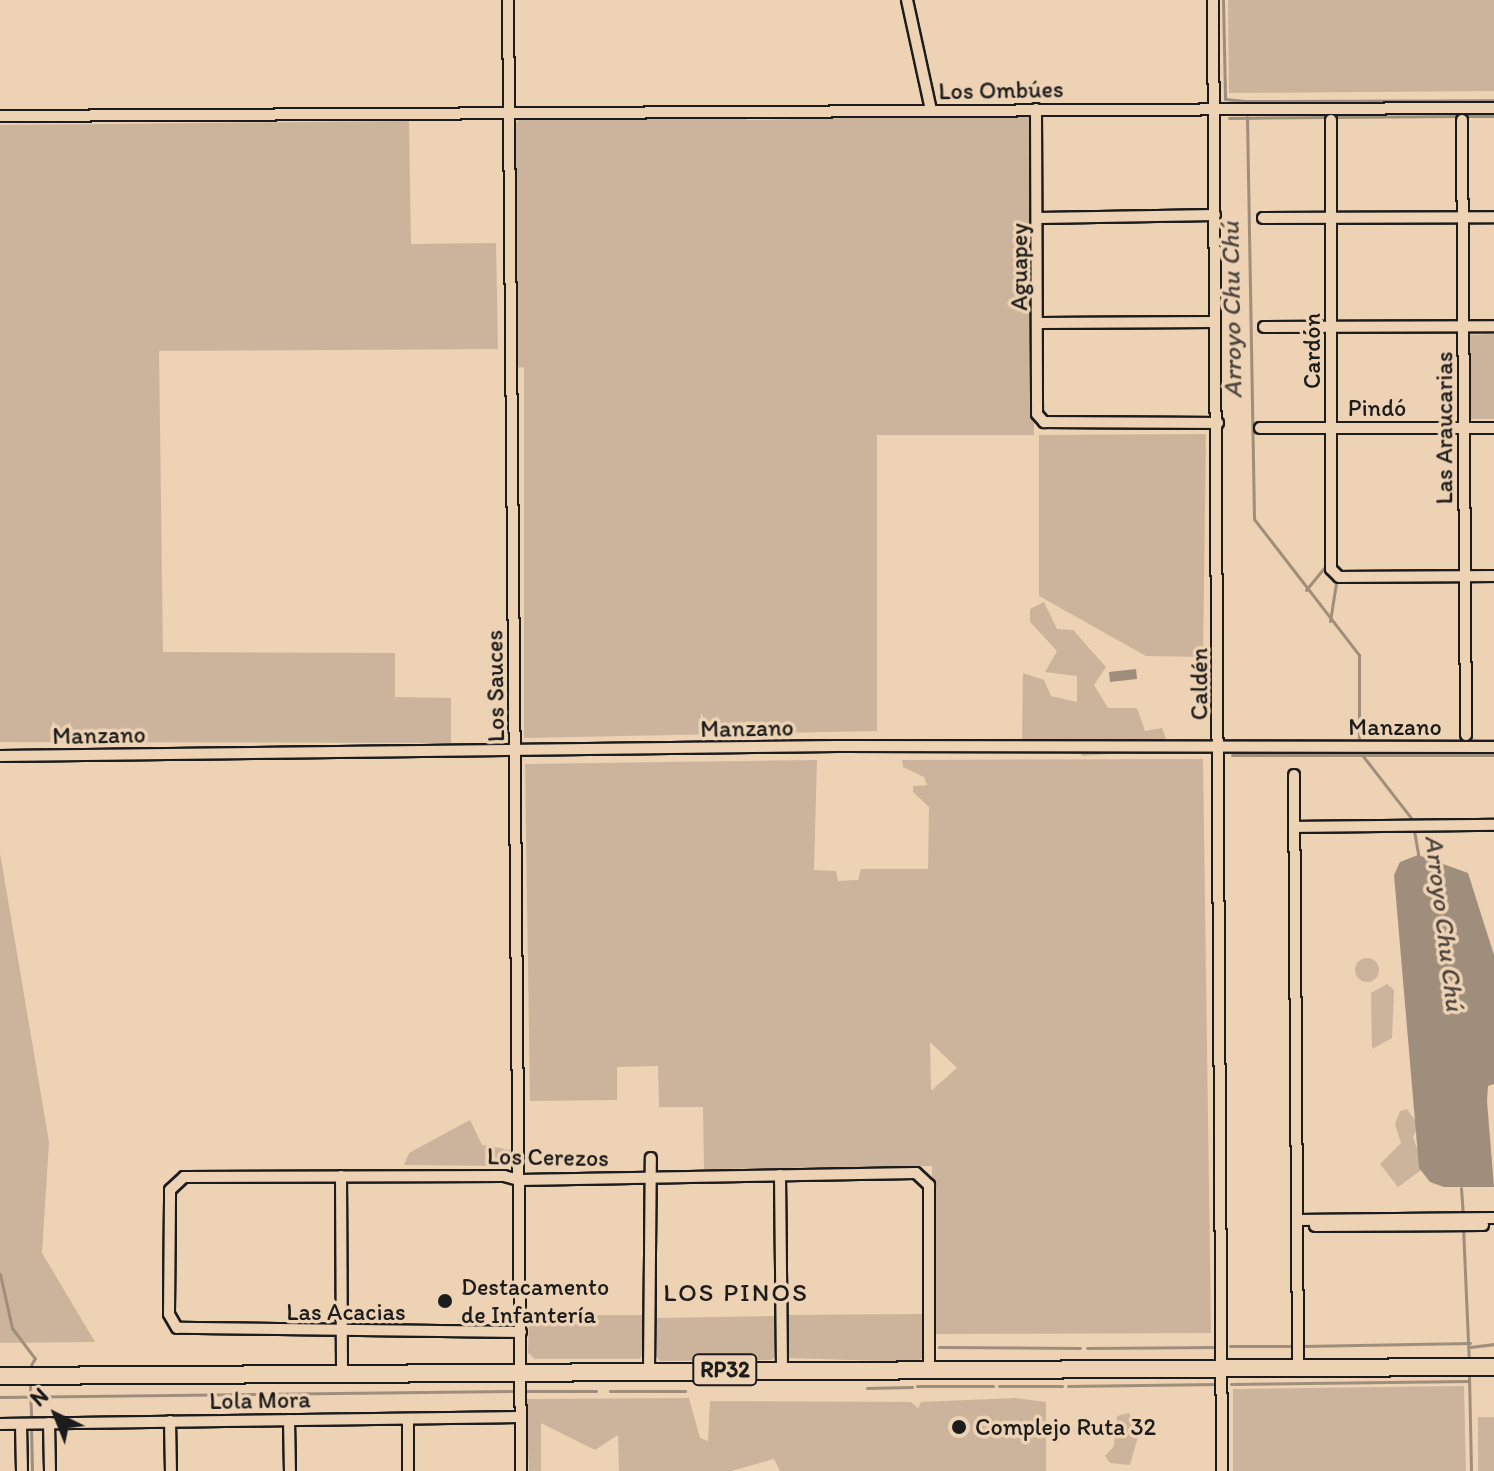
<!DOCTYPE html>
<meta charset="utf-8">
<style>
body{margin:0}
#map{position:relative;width:1494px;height:1471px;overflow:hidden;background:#edd2b4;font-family:Itim,sans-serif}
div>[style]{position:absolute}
.green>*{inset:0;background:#cbb49b}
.round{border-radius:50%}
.water>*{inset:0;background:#a08e7c}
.stream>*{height:3px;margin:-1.5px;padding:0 1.5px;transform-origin:1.5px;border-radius:1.5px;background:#a08e7c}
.roads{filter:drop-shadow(2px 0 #1c1c1c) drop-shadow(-2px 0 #1c1c1c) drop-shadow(0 2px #1c1c1c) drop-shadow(0 -2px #1c1c1c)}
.minor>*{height:10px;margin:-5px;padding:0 5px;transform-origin:5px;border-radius:5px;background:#edd2b4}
.primary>*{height:16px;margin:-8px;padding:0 8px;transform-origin:8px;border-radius:8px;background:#edd2b4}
.dots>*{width:22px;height:22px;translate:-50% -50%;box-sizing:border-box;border:4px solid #edd2b4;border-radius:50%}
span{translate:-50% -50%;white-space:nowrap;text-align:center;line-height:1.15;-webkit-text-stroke:7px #edd2b4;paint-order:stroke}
.shield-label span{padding:2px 6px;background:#edd2b4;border:2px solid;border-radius:6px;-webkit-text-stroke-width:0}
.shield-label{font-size:22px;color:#1c1c1c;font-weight:700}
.street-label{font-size:24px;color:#1c1c1c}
.poi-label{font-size:24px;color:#1c1c1c}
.left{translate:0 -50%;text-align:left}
.water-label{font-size:26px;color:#4a443e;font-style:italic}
.neighbourhood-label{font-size:26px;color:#1c1c1c;letter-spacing:2px}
.north{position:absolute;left:16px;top:1375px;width:80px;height:80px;-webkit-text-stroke:6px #edd2b4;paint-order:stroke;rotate:317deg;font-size:22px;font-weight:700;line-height:32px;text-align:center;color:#1c1c1c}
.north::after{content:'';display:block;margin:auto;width:28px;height:36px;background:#1c1c1c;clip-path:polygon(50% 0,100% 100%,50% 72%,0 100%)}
</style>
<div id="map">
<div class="green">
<div style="clip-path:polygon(1228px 0,1494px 0,1494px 91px,1229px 93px)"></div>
<div style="clip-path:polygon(734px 114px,748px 120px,1034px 114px,1034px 435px,877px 435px,877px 731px,524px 738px,524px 367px,519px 368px,514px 353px,512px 130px,519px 119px)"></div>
<div style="clip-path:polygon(409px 121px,411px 244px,496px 243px,498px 349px,159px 351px,163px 652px,395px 653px,395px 697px,451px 698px,451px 743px,0 742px,0 125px)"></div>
<div style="clip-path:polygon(1494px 334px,1494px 419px,1470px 419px,1469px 335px)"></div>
<div style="clip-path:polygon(1206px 434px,1203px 657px,1146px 656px,1039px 596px,1039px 435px)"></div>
<div style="clip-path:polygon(1044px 602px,1057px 629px,1073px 630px,1106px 667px,1094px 685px,1108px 708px,1137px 708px,1145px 731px,1162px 728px,1166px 738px,1147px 751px,1083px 756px,1064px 741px,1022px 739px,1023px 673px,1044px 680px,1051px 696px,1077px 702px,1077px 676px,1045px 672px,1057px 651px,1030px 622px,1030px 609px)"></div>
<div style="clip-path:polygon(evenodd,1203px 759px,1211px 1333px,934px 1334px,932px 1166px,704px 1169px,703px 1107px,659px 1107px,658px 1066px,617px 1067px,617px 1100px,530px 1101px,525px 764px,817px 760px,814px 870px,836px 871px,838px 881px,858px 880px,861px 869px,928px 869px,929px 807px,913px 792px,913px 786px,927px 785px,924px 777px,903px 767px,902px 760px,1203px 759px,930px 1042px,957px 1068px,932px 1090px,931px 1089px,930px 1042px)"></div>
<div style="clip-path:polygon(0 853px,49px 1142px,42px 1253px,95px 1342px,0 1343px)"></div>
<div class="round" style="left:1355px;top:958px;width:24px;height:24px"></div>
<div style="clip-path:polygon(1387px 984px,1394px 990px,1392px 1038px,1372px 1049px,1371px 993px)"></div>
<div style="clip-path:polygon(1407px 1109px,1419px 1126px,1413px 1137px,1424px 1168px,1398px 1187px,1380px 1164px,1401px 1143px,1395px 1124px,1400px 1111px)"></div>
<div style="clip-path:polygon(470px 1120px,482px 1145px,511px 1150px,510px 1166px,404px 1165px,409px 1153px)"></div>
<div style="clip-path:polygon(923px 1314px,922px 1358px,917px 1362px,787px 1358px,786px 1315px)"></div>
<div style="clip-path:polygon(529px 1315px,644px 1315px,644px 1352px,640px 1359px,535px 1359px,528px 1353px)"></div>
<div style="clip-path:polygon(776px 1316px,777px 1356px,771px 1360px,660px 1361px,654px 1354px,656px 1318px)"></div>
<div style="clip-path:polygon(1464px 1386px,1466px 1471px,1233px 1471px,1233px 1389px)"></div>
<div style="clip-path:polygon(689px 1398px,700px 1438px,708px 1441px,710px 1401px,911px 1402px,918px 1408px,921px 1402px,1015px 1398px,1046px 1402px,1046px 1471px,780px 1471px,774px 1459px,731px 1471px,619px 1471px,618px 1435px,595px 1450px,541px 1423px,541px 1471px,529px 1471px,526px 1399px)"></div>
<div style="clip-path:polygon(1129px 1413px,1139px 1433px,1130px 1465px,1110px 1463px,1105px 1456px,1114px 1446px,1117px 1416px)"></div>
<div style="clip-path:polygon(1478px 1417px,1494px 1417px,1494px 1471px,1478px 1471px)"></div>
</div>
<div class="water">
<div style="clip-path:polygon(1136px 669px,1137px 679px,1110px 682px,1109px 672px)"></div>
<div style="clip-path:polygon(1418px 855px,1468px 873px,1494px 955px,1494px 1084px,1488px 1086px,1487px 1101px,1494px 1187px,1444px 1187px,1430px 1182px,1419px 1168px,1394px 875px,1400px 862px)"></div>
</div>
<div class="stream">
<div style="left:1223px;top:0;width:99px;rotate:88.8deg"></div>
<div style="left:1225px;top:99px;width:20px;rotate:6deg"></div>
<div style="left:1246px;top:101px;width:248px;rotate:-0.2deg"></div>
<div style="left:1466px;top:116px;width:28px"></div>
<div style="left:1247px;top:117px;width:402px;rotate:89deg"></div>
<div style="left:1254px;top:519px;width:172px;rotate:52.3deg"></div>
<div style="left:1359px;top:655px;width:88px;rotate:90deg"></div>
<div style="left:1335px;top:117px;width:123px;rotate:-0.5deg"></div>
<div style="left:1229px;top:118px;width:98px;rotate:-0.6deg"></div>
<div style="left:1306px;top:590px;width:28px;rotate:-51deg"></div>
<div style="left:1330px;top:621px;width:38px;rotate:-81deg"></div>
<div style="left:1233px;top:740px;width:226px"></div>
<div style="left:1473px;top:740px;width:21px"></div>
<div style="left:1359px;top:751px;width:86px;rotate:52.1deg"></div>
<div style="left:1412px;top:819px;width:41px;rotate:80.1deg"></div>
<div style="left:1232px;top:755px;width:262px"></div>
<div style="left:1461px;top:1188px;width:28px;rotate:86deg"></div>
<div style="left:1463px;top:1227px;width:136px;rotate:87.5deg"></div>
<div style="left:0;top:1274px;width:55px;rotate:77.5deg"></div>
<div style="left:12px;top:1328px;width:38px;rotate:53deg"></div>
<div style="left:35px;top:1358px;width:8px;rotate:120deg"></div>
<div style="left:1230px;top:1346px;width:62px"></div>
<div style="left:1302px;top:1346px;width:168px;rotate:-1deg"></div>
<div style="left:939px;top:1347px;width:141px;rotate:0.4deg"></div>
<div style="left:1470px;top:1347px;width:24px;rotate:-7deg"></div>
<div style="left:1087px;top:1348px;width:131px;rotate:-0.4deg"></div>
<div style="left:1469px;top:1375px;width:96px;rotate:88.8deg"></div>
<div style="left:1231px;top:1384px;width:238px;rotate:-0.7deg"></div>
<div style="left:30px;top:1386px;width:30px;rotate:88deg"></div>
<div style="left:917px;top:1386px;width:76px"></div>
<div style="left:999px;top:1386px;width:63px"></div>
<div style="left:1068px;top:1386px;width:150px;rotate:-0.8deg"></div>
<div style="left:867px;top:1388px;width:45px;rotate:-1.3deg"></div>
<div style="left:526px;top:1391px;width:70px"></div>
<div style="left:610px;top:1391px;width:75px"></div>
<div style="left:0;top:1397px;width:513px;rotate:-0.67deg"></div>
<div style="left:31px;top:1427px;width:44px;rotate:88.7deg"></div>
</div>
<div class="roads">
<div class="minor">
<div style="left:508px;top:0;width:1471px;rotate:89.49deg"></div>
<div style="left:907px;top:0;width:113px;rotate:77.7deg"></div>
<div style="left:1213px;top:0;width:1471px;rotate:89.65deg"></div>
<div style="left:1036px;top:109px;width:305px;rotate:89.8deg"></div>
<div style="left:1037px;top:414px;width:11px;rotate:49deg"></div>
<div style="left:1044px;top:422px;width:174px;rotate:0.3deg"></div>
<div style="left:0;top:116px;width:1494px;rotate:-0.31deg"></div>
<div style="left:1331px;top:120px;width:449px;rotate:90deg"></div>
<div style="left:1331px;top:569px;width:11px;rotate:45deg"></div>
<div style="left:1339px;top:577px;width:155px;rotate:-0.4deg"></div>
<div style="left:1462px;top:120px;width:615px;rotate:89.63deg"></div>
<div style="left:1039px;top:218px;width:176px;rotate:-1deg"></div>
<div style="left:1263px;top:218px;width:231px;rotate:-0.2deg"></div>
<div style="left:1039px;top:323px;width:176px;rotate:-0.3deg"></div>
<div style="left:1264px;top:327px;width:230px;rotate:-0.2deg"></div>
<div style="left:1260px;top:428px;width:234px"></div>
<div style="left:0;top:756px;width:837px;rotate:-0.68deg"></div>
<div style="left:837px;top:746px;width:657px;rotate:0.09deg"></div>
<div style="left:1294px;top:775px;width:593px;rotate:89.61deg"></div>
<div style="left:1294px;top:827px;width:200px;rotate:-0.6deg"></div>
<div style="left:780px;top:1175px;width:196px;rotate:89.4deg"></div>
<div style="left:341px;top:1176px;width:198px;rotate:89.7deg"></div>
<div style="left:1297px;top:1220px;width:197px;rotate:-0.6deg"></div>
<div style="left:1315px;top:1226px;width:168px;rotate:-0.3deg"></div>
<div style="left:521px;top:1332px;width:344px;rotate:-179.3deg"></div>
<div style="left:177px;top:1328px;width:16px;rotate:-120deg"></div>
<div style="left:169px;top:1314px;width:124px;rotate:-89.5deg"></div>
<div style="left:170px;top:1190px;width:19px;rotate:-43deg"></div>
<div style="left:184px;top:1177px;width:320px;rotate:-0.2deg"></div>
<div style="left:504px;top:1176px;width:16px;rotate:15deg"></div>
<div style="left:519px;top:1180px;width:397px;rotate:-1deg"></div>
<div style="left:916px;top:1173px;width:18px;rotate:43deg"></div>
<div style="left:929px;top:1185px;width:185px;rotate:90deg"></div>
<div style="left:649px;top:1369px;width:211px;rotate:-89.5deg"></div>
<div style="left:408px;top:1419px;width:52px;rotate:90deg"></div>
<div style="left:289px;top:1420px;width:51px;rotate:88.9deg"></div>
<div style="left:170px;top:1421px;width:50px;rotate:88.9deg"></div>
<div style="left:49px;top:1423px;width:48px;rotate:88.8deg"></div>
<div style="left:0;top:1424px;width:519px;rotate:-0.77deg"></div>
<div style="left:21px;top:1424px;width:47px;rotate:88.8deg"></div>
</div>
<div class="primary">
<div style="left:0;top:1376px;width:1494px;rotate:-0.35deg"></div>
</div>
</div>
<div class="dots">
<div style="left:445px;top:1301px;background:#1c1c1c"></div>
<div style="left:959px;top:1427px;background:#1c1c1c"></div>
</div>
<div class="shield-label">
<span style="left:725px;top:1370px">RP32</span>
</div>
<div class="street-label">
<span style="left:1001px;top:90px;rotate:-1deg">Los Ombúes</span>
<span style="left:1019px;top:267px;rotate:-90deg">Aguapey</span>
<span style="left:1312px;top:351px;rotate:-90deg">Cardón</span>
<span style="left:1377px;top:408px">Pindó</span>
<span style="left:1444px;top:428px;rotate:-90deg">Las Araucarias</span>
<span style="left:1199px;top:684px;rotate:-90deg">Caldén</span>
<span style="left:495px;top:686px;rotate:-91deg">Los Sauces</span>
<span style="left:1395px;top:727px">Manzano</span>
<span style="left:747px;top:728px;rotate:-1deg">Manzano</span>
<span style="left:99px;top:735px;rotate:-1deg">Manzano</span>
<span style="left:548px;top:1157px;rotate:1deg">Los Cerezos</span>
<span style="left:346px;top:1312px">Las Acacias</span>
<span style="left:260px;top:1400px;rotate:-1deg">Lola Mora</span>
</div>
<div class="poi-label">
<span class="left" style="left:461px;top:1301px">Destacamento<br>de Infantería</span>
<span class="left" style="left:975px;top:1427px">Complejo Ruta 32</span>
</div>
<div class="water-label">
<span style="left:1232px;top:310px;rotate:-91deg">Arroyo Chu Chú</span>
<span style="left:1444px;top:923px;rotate:83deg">Arroyo Chu Chú</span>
</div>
<div class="neighbourhood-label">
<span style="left:736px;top:1293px">LOS PINOS</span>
</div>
<div class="north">N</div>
</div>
